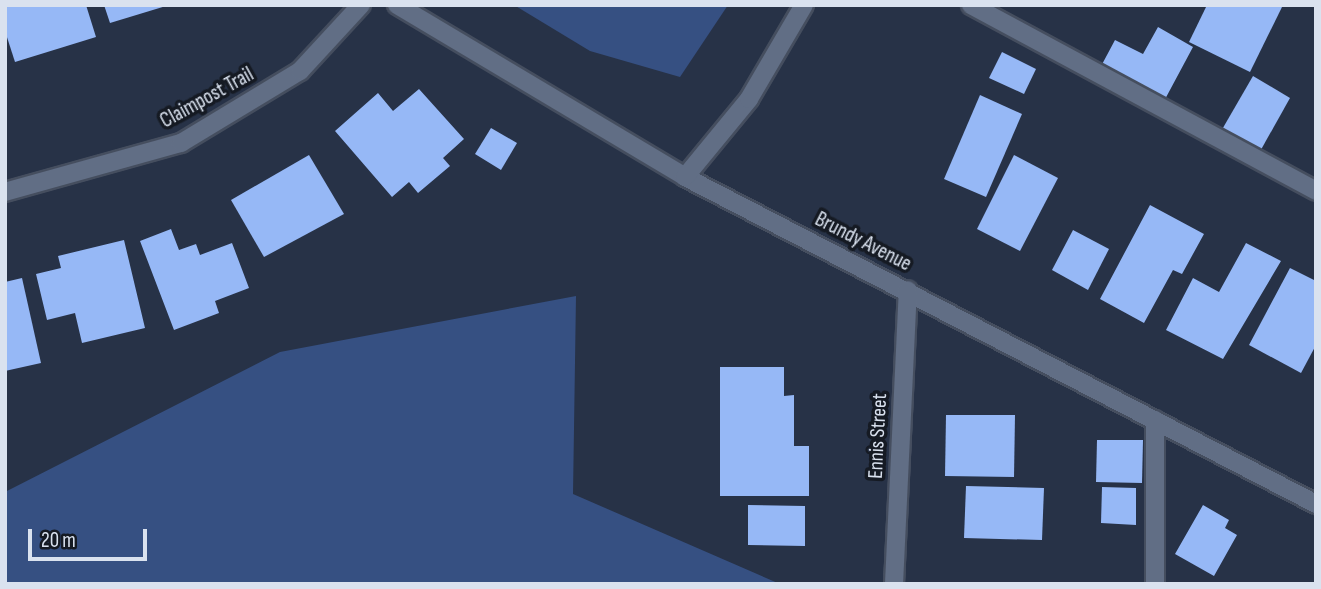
<!DOCTYPE html>
<style>
body{margin:0}
#map{position:relative;width:1321px;height:589px;overflow:hidden;background:#273247;font-family:"Sofia Sans Condensed",sans-serif}
div>[style]{position:absolute}
.green>*{inset:0;background:#365082}
.building>*{inset:0;background:#96b8f6}
.roads{filter:drop-shadow(2px 0 #454e5f) drop-shadow(-2px 0 #454e5f) drop-shadow(0 2px #454e5f) drop-shadow(0 -2px #454e5f)}
.service>*{height:18px;margin:-9px;padding:0 9px;transform-origin:9px;border-radius:9px;background:#616e85}
.minor>*{height:18px;margin:-9px;padding:0 9px;transform-origin:9px;border-radius:9px;background:#616e85}
span{translate:-50% -50%;white-space:nowrap;text-align:center;line-height:1.15;-webkit-text-stroke:7px #151a23;paint-order:stroke}
.street-label{font-size:21px;color:#dae2ef}
.frame{position:absolute;inset:0;border:7px solid #dae2ef;pointer-events:none}
.scale{position:absolute;left:28px;top:529px;width:119px;height:32px;box-sizing:border-box;border:4px solid #dae2ef;border-top:0;padding-left:9px;font-size:21px;line-height:24px;white-space:nowrap;color:#dae2ef;-webkit-text-stroke:5px #151a23;paint-order:stroke}
</style>
<div id="map">
<div class="green">
<div style="clip-path:polygon(514px 5px,728px 5px,680px 77px,590px 51px)"></div>
<div style="clip-path:polygon(576px 296px,573px 494px,780px 584px,5px 584px,5px 492px,280px 352px)"></div>
</div>
<div class="building">
<div style="clip-path:polygon(5px 5px,86px 5px,96px 37px,15px 62px,5px 31px)"></div>
<div style="clip-path:polygon(104px 5px,166px 5px,166px 6px,110px 23px)"></div>
<div style="clip-path:polygon(1207px 5px,1283px 5px,1250px 72px,1189px 42px)"></div>
<div style="clip-path:polygon(1158px 27px,1193px 47px,1163px 103px,1099px 70px,1115px 40px,1143px 54px)"></div>
<div style="clip-path:polygon(1002px 52px,1036px 69px,1024px 94px,989px 78px)"></div>
<div style="clip-path:polygon(1253px 76px,1290px 98px,1258px 155px,1220px 133px)"></div>
<div style="clip-path:polygon(419px 89px,464px 139px,443px 158px,450px 166px,418px 193px,409px 182px,392px 197px,335px 131px,378px 93px,393px 111px)"></div>
<div style="clip-path:polygon(980px 95px,1022px 114px,986px 197px,944px 179px)"></div>
<div style="clip-path:polygon(491px 128px,517px 143px,501px 170px,475px 154px)"></div>
<div style="clip-path:polygon(309px 155px,344px 214px,264px 257px,231px 200px)"></div>
<div style="clip-path:polygon(1014px 155px,1058px 178px,1020px 251px,977px 229px)"></div>
<div style="clip-path:polygon(1150px 205px,1204px 234px,1182px 274px,1173px 270px,1144px 323px,1100px 299px)"></div>
<div style="clip-path:polygon(171px 229px,179px 250px,196px 244px,200px 255px,232px 243px,249px 288px,215px 301px,219px 313px,174px 330px,140px 241px)"></div>
<div style="clip-path:polygon(1073px 230px,1109px 249px,1088px 290px,1052px 270px)"></div>
<div style="clip-path:polygon(124px 240px,145px 328px,82px 343px,75px 313px,47px 320px,36px 274px,61px 268px,58px 256px)"></div>
<div style="clip-path:polygon(1246px 243px,1281px 261px,1223px 359px,1166px 330px,1193px 278px,1219px 292px)"></div>
<div style="clip-path:polygon(1290px 268px,1316px 281px,1316px 345px,1301px 373px,1249px 345px)"></div>
<div style="clip-path:polygon(22px 278px,41px 363px,5px 371px,5px 282px)"></div>
<div style="clip-path:polygon(720px 367px,784px 367px,784px 396px,794px 395px,794px 446px,809px 446px,809px 496px,720px 496px)"></div>
<div style="clip-path:polygon(946px 415px,1015px 415px,1014px 477px,945px 476px)"></div>
<div style="clip-path:polygon(1097px 440px,1143px 440px,1142px 483px,1096px 482px)"></div>
<div style="clip-path:polygon(966px 486px,1044px 488px,1042px 540px,964px 538px)"></div>
<div style="clip-path:polygon(1102px 487px,1136px 488px,1136px 525px,1101px 523px)"></div>
<div style="clip-path:polygon(748px 505px,805px 506px,805px 546px,748px 545px)"></div>
<div style="clip-path:polygon(1203px 505px,1229px 520px,1225px 528px,1237px 535px,1214px 576px,1175px 554px)"></div>
</div>
<div class="roads">
<div class="service">
<div style="left:971px;top:5px;width:392px;rotate:28.3deg"></div>
<div style="left:1155px;top:420px;width:164px;rotate:90deg"></div>
</div>
<div class="minor">
<div style="left:397px;top:5px;width:335px;rotate:30.8deg"></div>
<div style="left:685px;top:177px;width:711px;rotate:27.39deg"></div>
<div style="left:685px;top:177px;width:101px;rotate:-50.6deg"></div>
<div style="left:749px;top:99px;width:109px;rotate:-59.7deg"></div>
<div style="left:5px;top:192px;width:183px;rotate:-15.6deg"></div>
<div style="left:181px;top:143px;width:139px;rotate:-31.2deg"></div>
<div style="left:300px;top:71px;width:90px;rotate:-47.3deg"></div>
<div style="left:894px;top:584px;width:294px;rotate:-87.3deg"></div>
</div>
</div>
<div class="street-label">
<span style="left:207px;top:98px;rotate:-29deg">Claimpost Trail</span>
<span style="left:863px;top:242px;rotate:27deg">Brundy Avenue</span>
<span style="left:878px;top:436px;rotate:-87deg">Ennis Street</span>
</div>
<div class="frame"></div>
<div class="scale">20 m</div>
</div>
